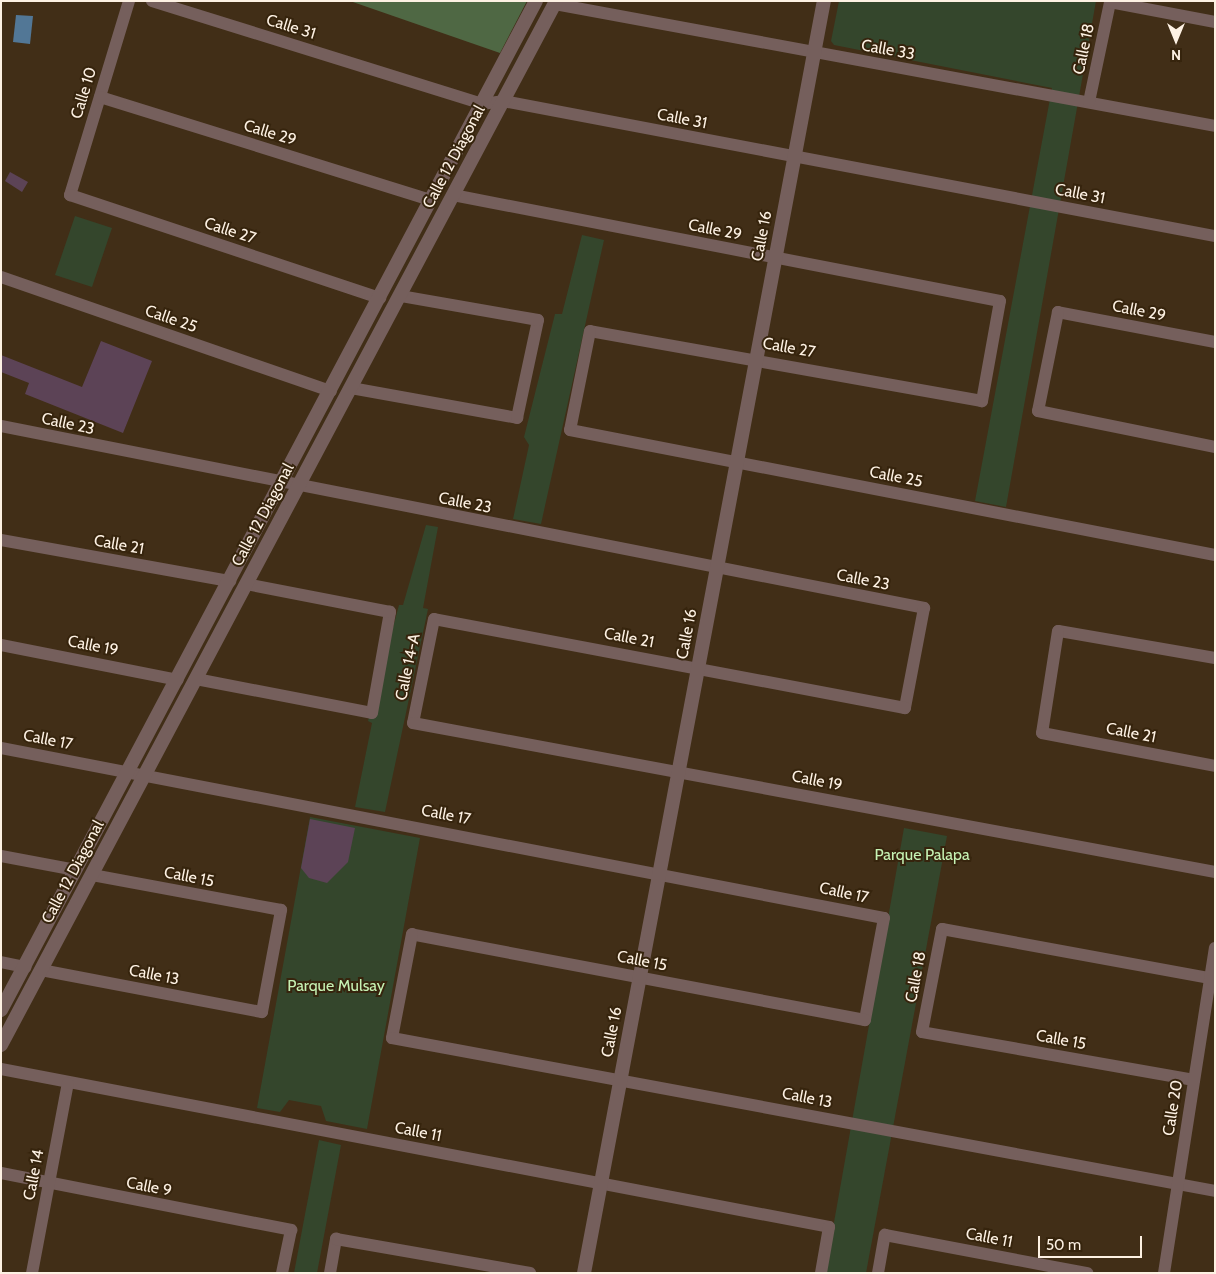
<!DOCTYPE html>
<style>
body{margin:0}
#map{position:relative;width:1216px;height:1274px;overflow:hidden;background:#412e17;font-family:Cabin,sans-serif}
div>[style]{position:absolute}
.green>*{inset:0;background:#34462c}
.forest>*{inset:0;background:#4f6844}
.water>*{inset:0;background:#527796}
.building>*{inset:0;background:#5c4356}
.minor>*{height:12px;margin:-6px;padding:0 6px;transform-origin:6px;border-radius:6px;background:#755f5c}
.tertiary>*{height:14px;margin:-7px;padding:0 7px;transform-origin:7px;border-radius:7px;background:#755f5c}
span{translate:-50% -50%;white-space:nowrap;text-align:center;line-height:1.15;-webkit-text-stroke:4px #36240d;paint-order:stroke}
.street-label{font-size:16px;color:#fdf1e3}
.park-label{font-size:16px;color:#c6f2b4}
.frame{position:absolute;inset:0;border:2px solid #fdf1e3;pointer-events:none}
.north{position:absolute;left:1151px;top:15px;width:50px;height:50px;-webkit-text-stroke:4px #36240d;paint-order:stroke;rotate:180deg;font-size:14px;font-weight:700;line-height:20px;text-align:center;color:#fdf1e3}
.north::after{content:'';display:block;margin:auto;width:18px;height:22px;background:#fdf1e3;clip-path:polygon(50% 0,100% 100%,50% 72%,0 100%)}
.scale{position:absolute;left:1038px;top:1236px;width:104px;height:22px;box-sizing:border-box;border:2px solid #fdf1e3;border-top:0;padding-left:6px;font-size:15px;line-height:18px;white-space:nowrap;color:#fdf1e3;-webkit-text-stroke:4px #36240d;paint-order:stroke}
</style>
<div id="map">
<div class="green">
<div style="clip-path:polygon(839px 1px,1096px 1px,1006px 507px,975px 501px,1052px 88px,834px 45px,831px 41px)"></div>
<div style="clip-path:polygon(75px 216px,112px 228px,92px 287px,55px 275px)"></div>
<div style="clip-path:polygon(582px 235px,604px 240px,541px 524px,513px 519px,529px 445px,524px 437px,555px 314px,562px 314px)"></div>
<div style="clip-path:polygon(426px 525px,438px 527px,423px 608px,428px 609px,385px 812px,355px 807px,372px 723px,368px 721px,399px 605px,403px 605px)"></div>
<div style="clip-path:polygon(310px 817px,420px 838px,367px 1129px,326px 1121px,321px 1106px,289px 1100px,280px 1112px,257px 1108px)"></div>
<div style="clip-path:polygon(904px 828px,947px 836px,866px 1273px,825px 1273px)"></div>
<div style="clip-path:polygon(319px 1140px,341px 1145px,317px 1273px,294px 1273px)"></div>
</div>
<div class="forest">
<div style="clip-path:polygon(350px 1px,527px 1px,500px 53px)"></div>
</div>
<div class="water">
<div style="clip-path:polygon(16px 15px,33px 16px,30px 44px,13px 42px)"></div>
</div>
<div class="building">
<div style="clip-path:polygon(10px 172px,28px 182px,22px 192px,5px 181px)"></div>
<div style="clip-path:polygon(101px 341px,152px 361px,123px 433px,25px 394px,29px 383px,1px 372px,1px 355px,82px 387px)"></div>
<div style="clip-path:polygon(310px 819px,355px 828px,348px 862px,327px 883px,309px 878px,301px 868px)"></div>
</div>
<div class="minor">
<div style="left:129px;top:1px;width:203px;rotate:106.9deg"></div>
<div style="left:70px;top:195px;width:327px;rotate:18.4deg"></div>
<div style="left:152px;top:1px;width:346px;rotate:17.3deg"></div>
<div style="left:482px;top:104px;width:21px;rotate:-8deg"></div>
<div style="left:503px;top:101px;width:725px;rotate:10.74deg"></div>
<div style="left:555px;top:4px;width:671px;rotate:10.47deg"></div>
<div style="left:100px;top:97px;width:347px;rotate:17.3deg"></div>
<div style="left:1089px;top:102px;width:102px;rotate:-78.1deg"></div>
<div style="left:1110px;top:2px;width:107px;rotate:10.8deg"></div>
<div style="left:453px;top:195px;width:557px;rotate:10.97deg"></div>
<div style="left:1000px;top:301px;width:102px;rotate:100.2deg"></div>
<div style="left:982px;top:401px;width:398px;rotate:-169.9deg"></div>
<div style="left:590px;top:331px;width:101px;rotate:101.4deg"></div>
<div style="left:570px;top:430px;width:657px;rotate:10.97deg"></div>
<div style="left:1px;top:277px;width:349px;rotate:19.1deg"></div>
<div style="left:1215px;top:342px;width:160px;rotate:-169.2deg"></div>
<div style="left:1058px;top:312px;width:101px;rotate:101.4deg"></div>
<div style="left:1038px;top:411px;width:181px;rotate:11.5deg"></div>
<div style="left:351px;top:388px;width:169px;rotate:10.2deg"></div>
<div style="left:517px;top:418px;width:100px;rotate:-77.9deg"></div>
<div style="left:538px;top:320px;width:140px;rotate:-170.1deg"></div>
<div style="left:1px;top:426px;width:941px;rotate:11.15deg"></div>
<div style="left:924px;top:608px;width:102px;rotate:100.8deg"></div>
<div style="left:905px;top:708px;width:479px;rotate:-169.3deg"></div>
<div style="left:434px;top:619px;width:106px;rotate:101.4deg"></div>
<div style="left:413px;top:723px;width:816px;rotate:10.52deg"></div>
<div style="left:1px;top:540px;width:233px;rotate:10.2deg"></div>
<div style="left:1px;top:645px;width:180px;rotate:11.2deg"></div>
<div style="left:1215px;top:658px;width:159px;rotate:-170.2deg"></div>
<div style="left:1058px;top:631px;width:103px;rotate:98.9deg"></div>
<div style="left:1042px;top:733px;width:176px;rotate:10.8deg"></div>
<div style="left:196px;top:679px;width:179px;rotate:10.9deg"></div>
<div style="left:372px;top:713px;width:103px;rotate:-79.9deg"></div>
<div style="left:390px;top:612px;width:147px;rotate:-169deg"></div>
<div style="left:1px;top:748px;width:899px;rotate:10.9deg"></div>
<div style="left:884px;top:918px;width:104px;rotate:100.6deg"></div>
<div style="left:865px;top:1020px;width:461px;rotate:-169.3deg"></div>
<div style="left:412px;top:934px;width:106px;rotate:100.9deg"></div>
<div style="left:392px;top:1038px;width:837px;rotate:10.53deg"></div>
<div style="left:1px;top:856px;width:76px;rotate:10.6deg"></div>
<div style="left:1px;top:962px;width:25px;rotate:12deg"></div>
<div style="left:41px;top:970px;width:225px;rotate:10.8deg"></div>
<div style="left:262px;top:1012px;width:104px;rotate:-79.4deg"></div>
<div style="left:281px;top:910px;width:192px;rotate:-169.5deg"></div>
<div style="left:1px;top:1069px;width:843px;rotate:10.8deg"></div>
<div style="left:829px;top:1227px;width:47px;rotate:99.9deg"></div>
<div style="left:1194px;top:1080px;width:276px;rotate:-170deg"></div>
<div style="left:922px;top:1032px;width:105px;rotate:-79deg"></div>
<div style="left:942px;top:929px;width:278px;rotate:10.4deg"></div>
<div style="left:1px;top:1173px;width:296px;rotate:11.1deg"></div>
<div style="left:291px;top:1230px;width:44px;rotate:101.8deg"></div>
<div style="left:32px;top:1273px;width:193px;rotate:-79.3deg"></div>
<div style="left:330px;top:1273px;width:35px;rotate:-80deg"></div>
<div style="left:336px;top:1239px;width:197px;rotate:9.9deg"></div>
<div style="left:878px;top:1273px;width:39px;rotate:-80deg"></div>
<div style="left:885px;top:1235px;width:206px;rotate:10.7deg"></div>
<div style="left:1164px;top:1273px;width:329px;rotate:-81.1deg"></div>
</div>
<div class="tertiary">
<div style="left:1px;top:1010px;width:1142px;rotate:-62.07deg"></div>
<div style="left:1px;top:1045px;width:1182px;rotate:-62deg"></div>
<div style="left:584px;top:1273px;width:1294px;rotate:-79.32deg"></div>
</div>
<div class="street-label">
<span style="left:291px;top:27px;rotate:17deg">Calle 31</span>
<span style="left:1084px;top:49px;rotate:-78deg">Calle 18</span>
<span style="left:888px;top:50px;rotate:10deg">Calle 33</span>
<span style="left:84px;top:93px;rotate:-73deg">Calle 10</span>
<span style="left:682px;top:119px;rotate:11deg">Calle 31</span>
<span style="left:270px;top:133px;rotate:17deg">Calle 29</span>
<span style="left:454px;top:157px;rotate:-62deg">Calle 12 Diagonal</span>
<span style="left:1080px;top:194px;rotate:11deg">Calle 31</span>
<span style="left:715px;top:230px;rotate:11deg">Calle 29</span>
<span style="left:230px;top:231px;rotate:18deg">Calle 27</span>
<span style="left:762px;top:236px;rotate:-79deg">Calle 16</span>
<span style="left:1139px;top:311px;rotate:11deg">Calle 29</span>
<span style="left:171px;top:319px;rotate:19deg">Calle 25</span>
<span style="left:789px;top:348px;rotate:10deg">Calle 27</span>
<span style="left:68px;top:424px;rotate:12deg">Calle 23</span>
<span style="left:896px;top:477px;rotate:11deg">Calle 25</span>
<span style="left:465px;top:503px;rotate:11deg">Calle 23</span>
<span style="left:263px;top:515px;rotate:-62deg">Calle 12 Diagonal</span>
<span style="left:119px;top:545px;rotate:10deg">Calle 21</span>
<span style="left:863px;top:580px;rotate:11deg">Calle 23</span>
<span style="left:687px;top:634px;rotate:-79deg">Calle 16</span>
<span style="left:629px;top:638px;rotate:11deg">Calle 21</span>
<span style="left:93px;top:646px;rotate:11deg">Calle 19</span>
<span style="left:408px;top:667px;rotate:-78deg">Calle 14-A</span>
<span style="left:1131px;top:733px;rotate:11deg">Calle 21</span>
<span style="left:48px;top:740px;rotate:11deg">Calle 17</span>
<span style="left:817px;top:781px;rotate:11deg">Calle 19</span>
<span style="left:446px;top:815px;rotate:11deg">Calle 17</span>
<span style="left:73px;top:872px;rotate:-62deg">Calle 12 Diagonal</span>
<span style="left:189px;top:877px;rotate:11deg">Calle 15</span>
<span style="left:844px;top:893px;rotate:12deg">Calle 17</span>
<span style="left:642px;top:961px;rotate:11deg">Calle 15</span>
<span style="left:154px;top:975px;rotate:11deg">Calle 13</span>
<span style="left:916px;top:977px;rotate:-79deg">Calle 18</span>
<span style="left:612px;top:1032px;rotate:-79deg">Calle 16</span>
<span style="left:1061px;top:1040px;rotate:10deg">Calle 15</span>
<span style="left:807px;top:1098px;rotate:11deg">Calle 13</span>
<span style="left:1173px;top:1108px;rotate:-81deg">Calle 20</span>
<span style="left:418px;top:1132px;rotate:11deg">Calle 11</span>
<span style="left:34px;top:1175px;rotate:-79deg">Calle 14</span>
<span style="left:149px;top:1187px;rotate:11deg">Calle 9</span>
<span style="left:989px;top:1238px;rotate:11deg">Calle 11</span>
</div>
<div class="park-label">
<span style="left:922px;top:855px">Parque Palapa</span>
<span style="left:336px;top:986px">Parque Mulsay</span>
</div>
<div class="frame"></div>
<div class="north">N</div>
<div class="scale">50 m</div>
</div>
